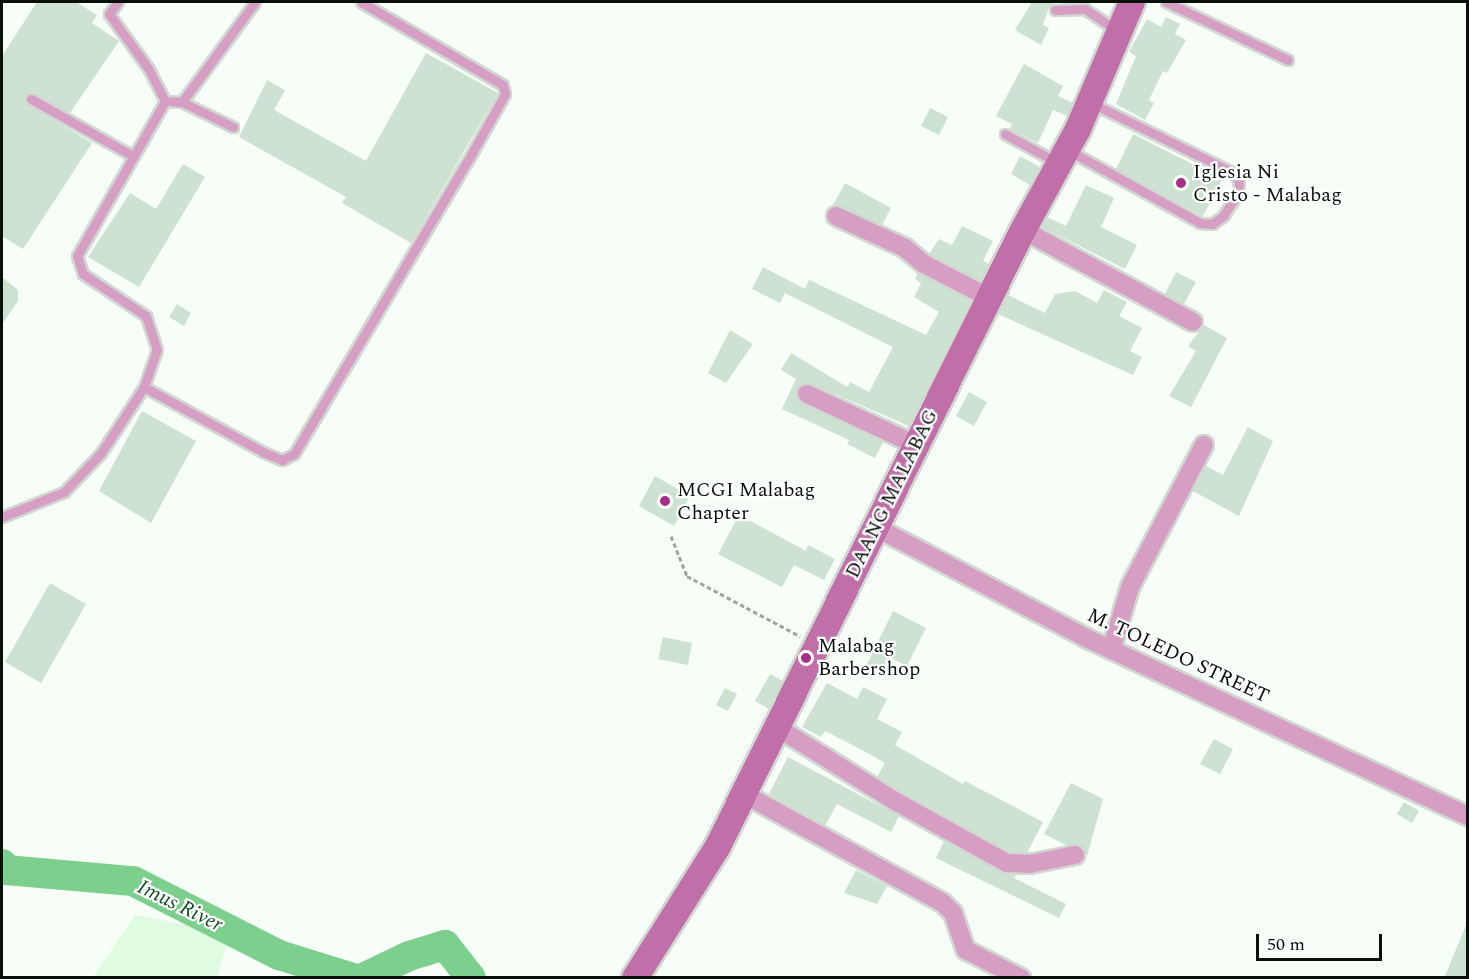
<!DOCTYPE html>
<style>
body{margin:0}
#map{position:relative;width:1469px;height:979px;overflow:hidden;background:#f6fef7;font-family:Spectral,serif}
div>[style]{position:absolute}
.built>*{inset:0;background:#dffce3}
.river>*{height:30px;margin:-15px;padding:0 15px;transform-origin:15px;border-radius:15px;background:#7dcf8e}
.building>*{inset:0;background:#cde2d0}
.path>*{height:3px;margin-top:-1.5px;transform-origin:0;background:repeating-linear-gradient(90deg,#9ea69f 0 4.5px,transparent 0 7.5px)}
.roads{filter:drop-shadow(2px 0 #d0d8d1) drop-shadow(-2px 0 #d0d8d1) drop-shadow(0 2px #d0d8d1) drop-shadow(0 -2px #d0d8d1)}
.lane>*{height:9px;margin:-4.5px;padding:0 4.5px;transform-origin:4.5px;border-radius:4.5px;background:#d79ec4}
.street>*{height:18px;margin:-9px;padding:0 9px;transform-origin:9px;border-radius:9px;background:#d79ec4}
.secondary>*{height:26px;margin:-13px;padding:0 13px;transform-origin:13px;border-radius:13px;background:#c16fa8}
.dots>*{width:16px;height:16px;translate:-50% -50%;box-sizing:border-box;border:3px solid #fff;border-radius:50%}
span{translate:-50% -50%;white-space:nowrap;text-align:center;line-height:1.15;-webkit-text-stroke:4.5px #fff;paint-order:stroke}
.poi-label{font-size:20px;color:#08100a}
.left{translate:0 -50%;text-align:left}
.street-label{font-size:20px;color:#08100a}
.water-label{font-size:21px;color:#124e24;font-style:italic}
.frame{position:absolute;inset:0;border:3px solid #08100a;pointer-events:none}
.scale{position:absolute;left:1256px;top:934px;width:126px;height:27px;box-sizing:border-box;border:3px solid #08100a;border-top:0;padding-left:8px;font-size:18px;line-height:21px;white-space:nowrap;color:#08100a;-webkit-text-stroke:4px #fff;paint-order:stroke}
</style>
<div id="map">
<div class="built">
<div style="clip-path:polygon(135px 915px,230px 933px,217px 977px,93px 977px)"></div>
</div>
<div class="river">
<div style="left:2px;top:864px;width:7px;rotate:56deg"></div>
<div style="left:6px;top:870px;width:127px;rotate:5deg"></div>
<div style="left:133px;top:881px;width:164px;rotate:26.9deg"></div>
<div style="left:279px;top:955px;width:77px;rotate:17.3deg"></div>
<div style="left:363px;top:978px;width:51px;rotate:-25.6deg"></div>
<div style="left:409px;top:956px;width:38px;rotate:-17deg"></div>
<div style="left:445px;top:945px;width:42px;rotate:51.8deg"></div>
</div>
<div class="building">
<div style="clip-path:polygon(37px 2px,76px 2px,97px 15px,92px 23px,119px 41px,70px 113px,34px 93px,25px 96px,28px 105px,92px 143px,23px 249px,2px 236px,2px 56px)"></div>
<div style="clip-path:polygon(1032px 2px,1055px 2px,1049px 7px,1043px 25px,1049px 28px,1041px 45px,1015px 30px)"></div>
<div style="clip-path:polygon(1166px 17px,1180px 24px,1175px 34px,1186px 40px,1167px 73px,1163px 71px,1149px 100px,1154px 103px,1145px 120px,1116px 104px,1136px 56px,1129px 52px,1147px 19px,1161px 27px)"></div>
<div style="clip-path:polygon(426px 53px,498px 93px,411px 243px,342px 203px,346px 197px,239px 137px,267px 80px,285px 90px,274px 110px,366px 161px)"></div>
<div style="clip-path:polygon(1024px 64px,1063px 86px,1058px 96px,1073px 103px,1067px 116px,1053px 110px,1038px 143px,1010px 129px,1012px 124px,996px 116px)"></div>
<div style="clip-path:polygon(930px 108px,948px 117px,939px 135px,921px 126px)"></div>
<div style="clip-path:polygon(1133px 134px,1222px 179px,1203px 216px,1116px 169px)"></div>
<div style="clip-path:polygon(1020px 156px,1040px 167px,1030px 185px,1011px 174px)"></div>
<div style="clip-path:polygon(183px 164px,205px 177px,139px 287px,88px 257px,130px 193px,156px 209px)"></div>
<div style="clip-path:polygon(845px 183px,891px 208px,882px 225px,833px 205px)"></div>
<div style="clip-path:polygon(1086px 185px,1114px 198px,1101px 227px,1137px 245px,1125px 269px,1042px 227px,1047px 217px,1066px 226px)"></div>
<div style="clip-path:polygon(962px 226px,993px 241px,983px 261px,989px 264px,981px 281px,929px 254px,939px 239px,952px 245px)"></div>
<div style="clip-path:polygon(763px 267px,805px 289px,809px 280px,926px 335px,939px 312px,914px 297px,921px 283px,915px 279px,918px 273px,971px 301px,909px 426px,812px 384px,797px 389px,796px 396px,802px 404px,883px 442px,875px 458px,847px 444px,849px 440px,782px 409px,796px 379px,781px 370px,791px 353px,847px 387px,850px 382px,869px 392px,893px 347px,785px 293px,780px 303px,752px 289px)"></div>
<div style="clip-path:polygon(1176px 272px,1196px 282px,1184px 304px,1165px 294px)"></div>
<div style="clip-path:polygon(2px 277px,18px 290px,18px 301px,2px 324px)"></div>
<div style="clip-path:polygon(1104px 290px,1127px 302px,1119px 316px,1142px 328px,1130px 351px,1142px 357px,1133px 375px,998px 314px,1008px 295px,1045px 313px,1055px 294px,1075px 291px,1097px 303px)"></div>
<div style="clip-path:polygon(177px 304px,191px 313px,184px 326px,169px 317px)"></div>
<div style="clip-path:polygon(1204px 325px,1227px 338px,1191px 407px,1169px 396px,1196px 351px,1188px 346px)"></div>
<div style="clip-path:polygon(730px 330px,753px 344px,726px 383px,708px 373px)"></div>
<div style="clip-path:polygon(969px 392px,987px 402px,974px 426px,956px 416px)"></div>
<div style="clip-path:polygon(142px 411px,196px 441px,151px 523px,99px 491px)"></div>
<div style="clip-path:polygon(1248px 427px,1273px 441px,1239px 516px,1193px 491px,1206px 466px,1223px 475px)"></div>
<div style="clip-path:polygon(655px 476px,690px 496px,674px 526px,639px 506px)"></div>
<div style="clip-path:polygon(739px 515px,806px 551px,808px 545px,835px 559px,824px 580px,794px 565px,782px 587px,718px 554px)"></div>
<div style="clip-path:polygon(50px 583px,86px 604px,41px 683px,5px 662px)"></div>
<div style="clip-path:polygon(893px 611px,926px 628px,907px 666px,889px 657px,881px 672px,867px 664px)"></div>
<div style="clip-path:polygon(663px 637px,692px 643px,688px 665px,658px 659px)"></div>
<div style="clip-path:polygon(770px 674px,783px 681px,769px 709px,755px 701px)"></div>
<div style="clip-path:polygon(827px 683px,857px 699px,863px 687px,887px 699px,877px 719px,902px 732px,895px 745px,963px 784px,965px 781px,1043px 822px,1027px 853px,1010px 852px,901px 791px,877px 777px,885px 763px,864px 751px,825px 731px,821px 737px,802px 727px)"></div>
<div style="clip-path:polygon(725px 688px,737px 694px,728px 711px,716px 705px)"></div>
<div style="clip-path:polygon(1214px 739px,1233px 749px,1220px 774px,1200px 764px)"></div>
<div style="clip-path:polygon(788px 757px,899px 816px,891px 832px,837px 804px,825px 826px,769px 794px)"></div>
<div style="clip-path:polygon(1071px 783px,1103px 799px,1087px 856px,1079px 845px,1066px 845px,1044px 834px)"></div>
<div style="clip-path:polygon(1404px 802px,1419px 811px,1412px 823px,1397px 814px)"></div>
<div style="clip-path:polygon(944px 841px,1002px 873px,1016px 875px,1014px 878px,1066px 904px,1059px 918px,936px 858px)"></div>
<div style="clip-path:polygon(856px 870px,887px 886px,877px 904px,844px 893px)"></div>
<div style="clip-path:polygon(1467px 923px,1467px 978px,1444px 978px)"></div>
</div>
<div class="path">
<div style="left:671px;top:536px;width:43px;rotate:68.2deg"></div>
<div style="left:687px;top:576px;width:128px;rotate:28deg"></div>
</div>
<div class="roads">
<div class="lane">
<div style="left:1166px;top:2px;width:135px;rotate:25.4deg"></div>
<div style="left:1055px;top:10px;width:30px;rotate:-2deg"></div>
<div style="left:1085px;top:9px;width:40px;rotate:34deg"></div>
<div style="left:31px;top:99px;width:117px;rotate:29.2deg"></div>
<div style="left:165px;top:101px;width:17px;rotate:3deg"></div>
<div style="left:182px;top:102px;width:124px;rotate:-53.9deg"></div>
<div style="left:182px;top:102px;width:57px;rotate:26.1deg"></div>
<div style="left:1005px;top:134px;width:60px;rotate:28.7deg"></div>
<div style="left:1068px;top:150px;width:151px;rotate:28.9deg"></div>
<div style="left:1200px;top:223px;width:12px;rotate:5deg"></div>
<div style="left:1212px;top:224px;width:14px;rotate:-36deg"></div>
<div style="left:1223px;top:216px;width:27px;rotate:-57deg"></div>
<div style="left:1238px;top:193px;width:11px;rotate:-85deg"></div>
<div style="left:1239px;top:182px;width:10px;rotate:-119deg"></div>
<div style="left:1234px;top:173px;width:159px;rotate:-153.9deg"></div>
<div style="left:144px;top:387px;width:136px;rotate:28.6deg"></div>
<div style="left:263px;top:452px;width:21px;rotate:23deg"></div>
<div style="left:282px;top:460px;width:13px;rotate:-27deg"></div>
<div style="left:294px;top:454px;width:339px;rotate:-59.4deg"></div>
<div style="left:467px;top:162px;width:78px;rotate:-60.8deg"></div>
<div style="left:505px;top:94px;width:9px;rotate:-103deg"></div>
<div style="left:503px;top:85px;width:164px;rotate:-149.7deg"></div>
<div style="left:2px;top:517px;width:67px;rotate:-22deg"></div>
<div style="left:64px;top:492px;width:54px;rotate:-46.5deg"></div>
<div style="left:101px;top:453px;width:79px;rotate:-56.9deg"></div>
<div style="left:144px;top:387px;width:39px;rotate:-71deg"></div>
<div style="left:157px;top:350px;width:36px;rotate:-108deg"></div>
<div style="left:146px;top:316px;width:76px;rotate:-146.3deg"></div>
<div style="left:83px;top:274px;width:19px;rotate:-108deg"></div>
<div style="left:77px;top:256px;width:178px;rotate:-60.4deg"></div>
<div style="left:165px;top:101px;width:37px;rotate:-117deg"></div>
<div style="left:148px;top:68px;width:67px;rotate:-125.8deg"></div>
<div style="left:109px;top:14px;width:15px;rotate:-53deg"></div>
</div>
<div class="street">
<div style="left:836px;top:216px;width:76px;rotate:24.9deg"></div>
<div style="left:905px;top:248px;width:25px;rotate:40deg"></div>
<div style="left:924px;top:264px;width:74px;rotate:27.3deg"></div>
<div style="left:1023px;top:230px;width:193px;rotate:28.4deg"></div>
<div style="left:807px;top:394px;width:120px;rotate:25.1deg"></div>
<div style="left:875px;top:527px;width:238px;rotate:27.7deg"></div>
<div style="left:1086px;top:638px;width:421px;rotate:25deg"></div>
<div style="left:1111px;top:650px;width:66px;rotate:-73.2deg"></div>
<div style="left:1130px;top:587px;width:160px;rotate:-62.5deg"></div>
<div style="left:778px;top:728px;width:138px;rotate:32deg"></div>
<div style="left:895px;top:801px;width:128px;rotate:29deg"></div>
<div style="left:1007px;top:863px;width:23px;rotate:2deg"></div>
<div style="left:1030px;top:864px;width:46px;rotate:-11.3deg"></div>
<div style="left:744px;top:794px;width:227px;rotate:28.7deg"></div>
<div style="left:943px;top:903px;width:14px;rotate:45deg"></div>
<div style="left:953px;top:913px;width:39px;rotate:71deg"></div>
<div style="left:966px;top:950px;width:62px;rotate:27deg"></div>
</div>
<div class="secondary">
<div style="left:635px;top:978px;width:154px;rotate:-57.8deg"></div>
<div style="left:717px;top:848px;width:690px;rotate:-63.66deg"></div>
<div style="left:1023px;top:230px;width:115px;rotate:-61.4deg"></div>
<div style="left:1078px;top:129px;width:138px;rotate:-67deg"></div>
</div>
</div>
<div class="dots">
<div style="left:1181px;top:183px;background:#a63088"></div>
<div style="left:665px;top:501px;background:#a63088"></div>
<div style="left:806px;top:658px;background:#a63088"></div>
</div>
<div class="poi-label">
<span class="left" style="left:1193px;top:184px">Iglesia Ni<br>Cristo - Malabag</span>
<span class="left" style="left:677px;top:502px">MCGI Malabag<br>Chapter</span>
<span class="left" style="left:818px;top:658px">Malabag<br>Barbershop</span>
</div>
<div class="street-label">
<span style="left:892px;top:494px;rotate:-64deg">DAANG MALABAG</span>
<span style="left:1178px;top:656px;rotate:25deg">M. TOLEDO STREET</span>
</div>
<div class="water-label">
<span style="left:180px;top:906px;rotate:26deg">Imus River</span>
</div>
<div class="frame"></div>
<div class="scale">50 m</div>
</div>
